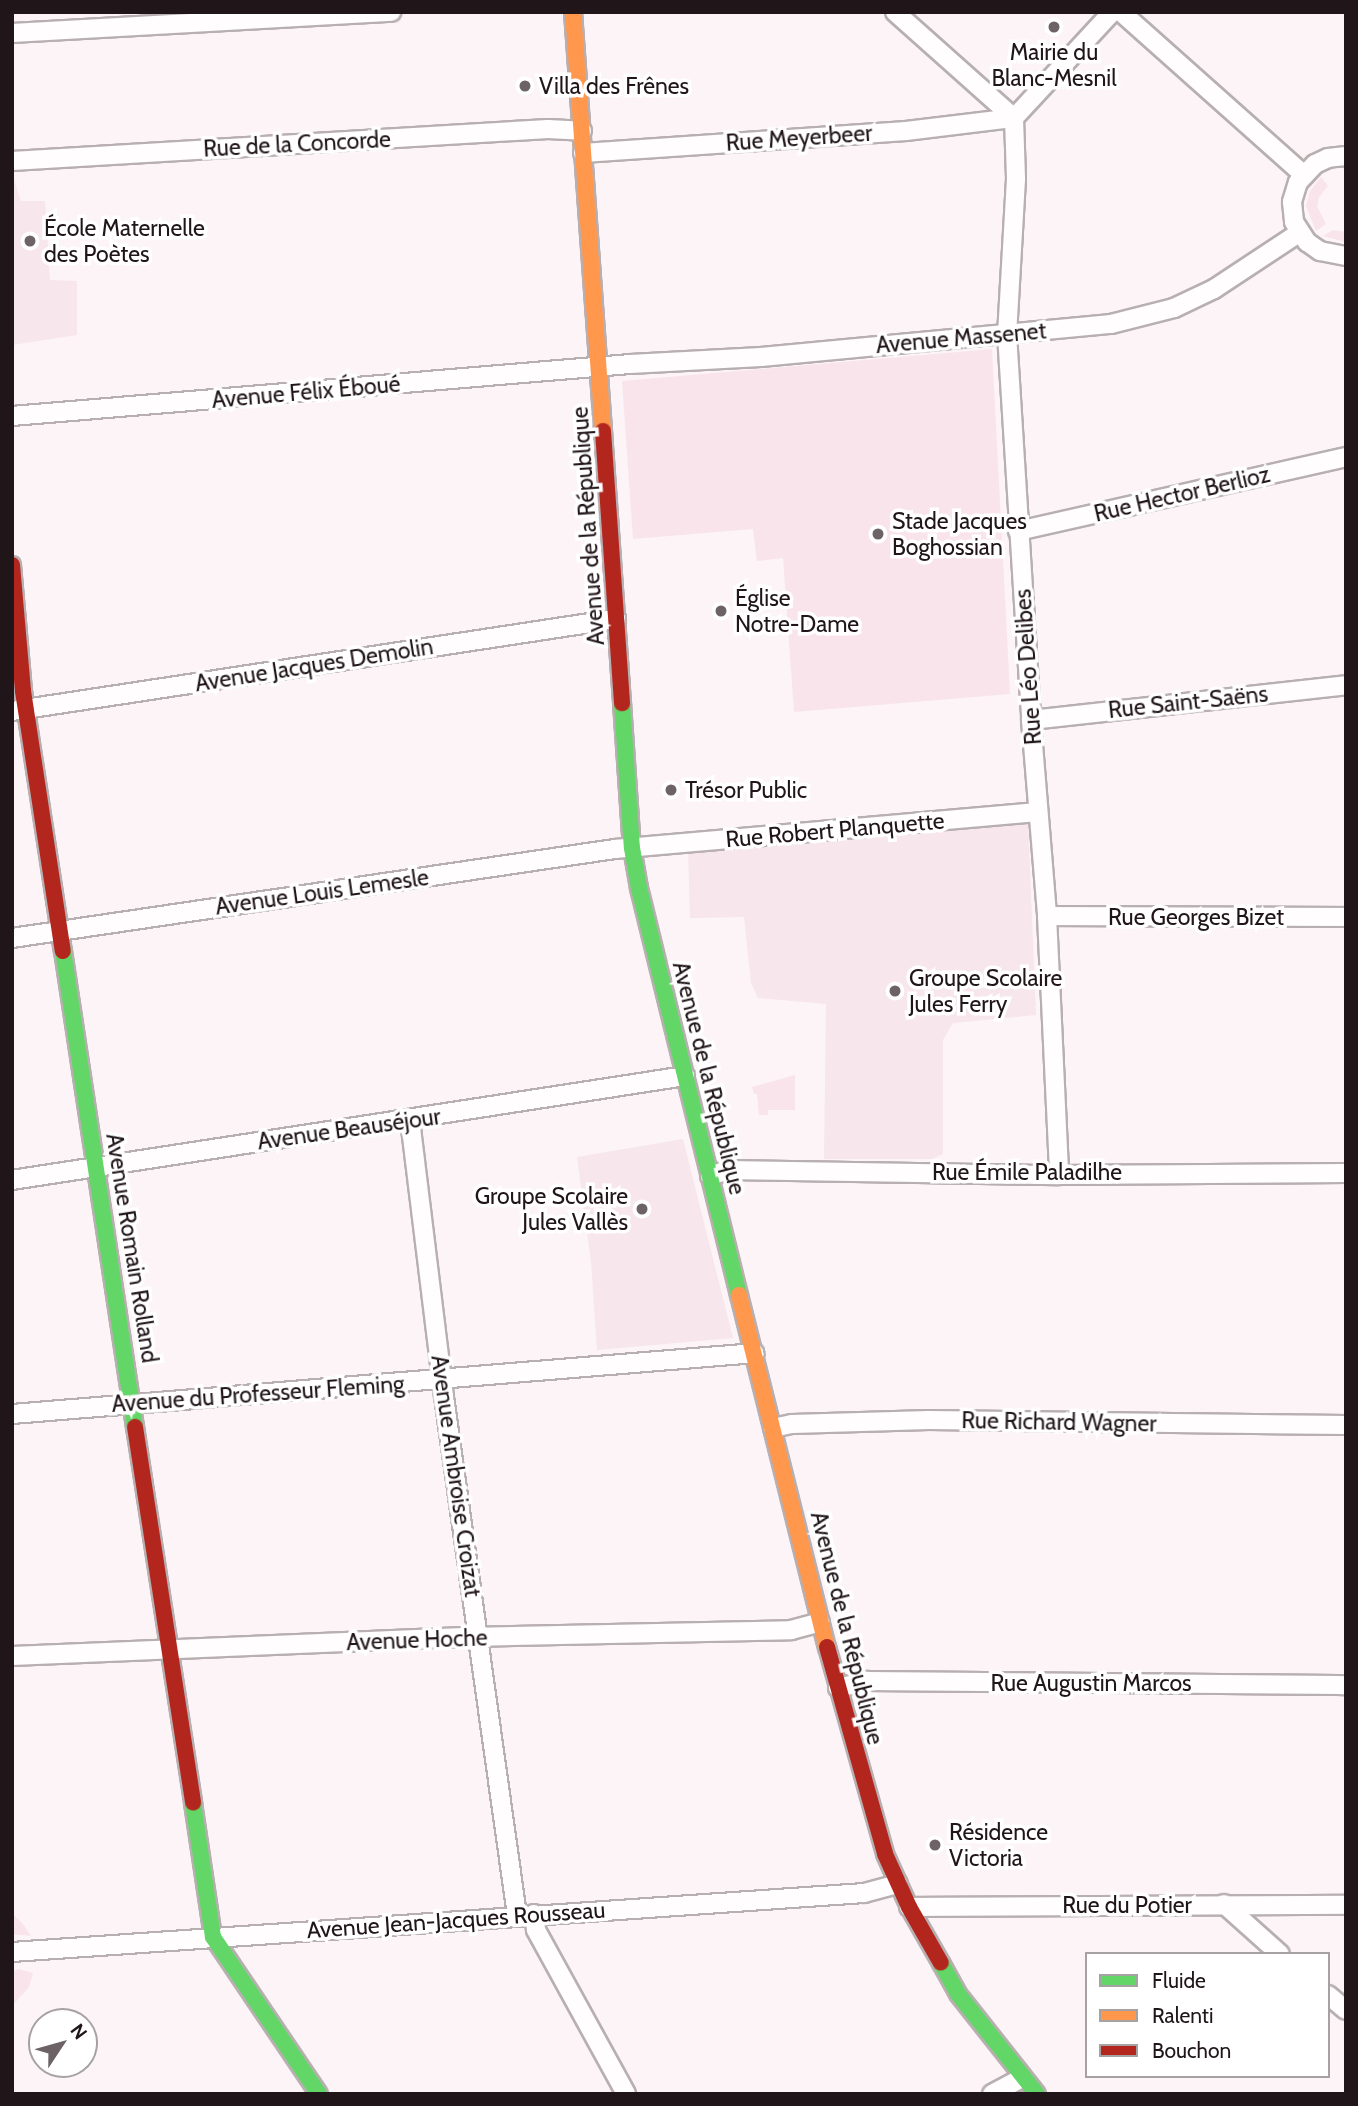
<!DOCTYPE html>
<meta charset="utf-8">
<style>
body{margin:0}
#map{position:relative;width:1358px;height:2106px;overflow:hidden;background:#fcf4f6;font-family:Cabin,sans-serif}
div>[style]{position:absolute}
.built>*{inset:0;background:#f7e6eb}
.green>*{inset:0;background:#f9e4eb}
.roads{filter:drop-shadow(2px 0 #b8afb1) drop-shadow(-2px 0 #b8afb1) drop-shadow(0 2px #b8afb1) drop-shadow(0 -2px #b8afb1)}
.street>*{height:18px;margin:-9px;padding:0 9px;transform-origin:9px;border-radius:9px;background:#fffdfe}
.fast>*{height:16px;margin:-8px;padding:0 8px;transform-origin:8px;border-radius:8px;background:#63d668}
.slow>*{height:16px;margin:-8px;padding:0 8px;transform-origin:8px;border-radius:8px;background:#ff974d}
.jam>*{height:16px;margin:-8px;padding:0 8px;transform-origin:8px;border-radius:8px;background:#b3261e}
.dots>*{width:19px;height:19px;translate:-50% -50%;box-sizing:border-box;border:4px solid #fff;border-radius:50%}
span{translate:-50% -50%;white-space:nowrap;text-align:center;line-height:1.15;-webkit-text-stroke:7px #fff;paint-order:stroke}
.poi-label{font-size:23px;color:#201519}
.left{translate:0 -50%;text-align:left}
.right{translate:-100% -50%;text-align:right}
.street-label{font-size:23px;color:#201519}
.frame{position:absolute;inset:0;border:14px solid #201519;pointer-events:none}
.legend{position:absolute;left:1085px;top:1952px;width:245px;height:126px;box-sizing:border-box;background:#fff;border:2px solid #a6a1a3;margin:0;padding:9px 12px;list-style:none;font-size:21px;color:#201519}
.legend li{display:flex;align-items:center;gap:14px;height:35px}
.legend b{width:35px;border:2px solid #a6a1a3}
.north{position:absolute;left:28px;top:2008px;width:70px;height:70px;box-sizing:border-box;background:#fff;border:2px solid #a6a1a3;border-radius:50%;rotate:54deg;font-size:19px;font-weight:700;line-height:28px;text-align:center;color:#201519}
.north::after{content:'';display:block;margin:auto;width:24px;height:32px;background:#6d6366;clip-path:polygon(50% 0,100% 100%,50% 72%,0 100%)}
</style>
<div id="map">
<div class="built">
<div style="clip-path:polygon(12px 173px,21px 201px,45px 201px,50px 280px,77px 281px,77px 335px,12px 345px)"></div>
<div style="clip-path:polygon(1028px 821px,1036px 1015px,953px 1023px,943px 1040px,943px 1154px,932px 1159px,824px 1159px,826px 1004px,758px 998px,751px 983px,744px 917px,690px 918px,688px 847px)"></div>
<div style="clip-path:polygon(683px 1139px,733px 1338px,597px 1350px,591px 1262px,577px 1157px)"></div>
</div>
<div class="green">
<div style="clip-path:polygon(1321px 177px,1328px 186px,1319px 197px,1317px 206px,1326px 224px,1316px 231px,1306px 206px,1310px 191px)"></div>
<div style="clip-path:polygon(1333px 230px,1346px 232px,1346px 242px,1323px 236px)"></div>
<div style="clip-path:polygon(992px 349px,1010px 694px,794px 712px,783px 558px,757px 561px,753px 529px,633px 539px,622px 381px)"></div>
<div style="clip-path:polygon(795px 1075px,795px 1110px,768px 1110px,768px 1115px,759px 1115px,757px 1094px,754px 1094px,752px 1087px)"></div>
<div style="clip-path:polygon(12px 1913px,23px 1924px,31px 1936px,12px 1934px)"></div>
<div style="clip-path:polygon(18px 1969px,33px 1973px,29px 1987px,12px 2006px,12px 1972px)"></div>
</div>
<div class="roads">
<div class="street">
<div style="left:895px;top:12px;width:159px;rotate:41.7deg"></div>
<div style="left:1121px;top:12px;width:244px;rotate:41.7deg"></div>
<div style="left:12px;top:33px;width:380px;rotate:-3.2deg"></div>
<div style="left:1014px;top:118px;width:61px;rotate:88.1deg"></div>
<div style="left:1016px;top:179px;width:155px;rotate:93.3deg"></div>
<div style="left:1007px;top:334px;width:387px;rotate:86.4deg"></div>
<div style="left:1031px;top:720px;width:197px;rotate:85.3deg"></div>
<div style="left:1047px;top:916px;width:259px;rotate:87.3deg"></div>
<div style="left:1014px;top:118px;width:144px;rotate:-47.2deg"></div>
<div style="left:583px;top:153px;width:324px;rotate:-3.9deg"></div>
<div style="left:906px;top:131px;width:109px;rotate:-6.9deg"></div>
<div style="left:1346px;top:156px;width:18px;rotate:174deg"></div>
<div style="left:1328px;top:158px;width:14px;rotate:155deg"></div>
<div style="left:1315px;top:164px;width:25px;rotate:133deg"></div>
<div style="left:1298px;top:182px;width:21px;rotate:107deg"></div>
<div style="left:1292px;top:202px;width:20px;rotate:84deg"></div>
<div style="left:1294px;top:222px;width:24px;rotate:57deg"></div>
<div style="left:1307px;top:242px;width:16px;rotate:35deg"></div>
<div style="left:1320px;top:251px;width:26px;rotate:11deg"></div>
<div style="left:12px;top:161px;width:537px;rotate:-3.42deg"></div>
<div style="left:548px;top:129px;width:34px;rotate:3deg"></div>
<div style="left:12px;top:416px;width:620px;rotate:-4.81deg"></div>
<div style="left:630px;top:364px;width:131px;rotate:-3.1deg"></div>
<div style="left:761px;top:357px;width:352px;rotate:-5.4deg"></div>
<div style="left:1111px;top:324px;width:65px;rotate:-14.3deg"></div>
<div style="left:1174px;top:308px;width:44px;rotate:-25.4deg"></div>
<div style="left:1214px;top:289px;width:102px;rotate:-33.4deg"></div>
<div style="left:1018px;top:531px;width:336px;rotate:-12.7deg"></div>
<div style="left:12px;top:711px;width:611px;rotate:-8.66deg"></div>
<div style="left:1031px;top:720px;width:317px;rotate:-6.3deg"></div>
<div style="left:1047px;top:916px;width:299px;rotate:0.2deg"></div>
<div style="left:12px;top:938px;width:610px;rotate:-8.4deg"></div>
<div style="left:615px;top:849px;width:424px;rotate:-5deg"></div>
<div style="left:410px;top:1120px;width:279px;rotate:83deg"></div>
<div style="left:444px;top:1397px;width:523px;rotate:81.98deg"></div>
<div style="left:710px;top:1176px;width:18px;rotate:-19deg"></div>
<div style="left:727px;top:1170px;width:332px;rotate:0.9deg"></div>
<div style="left:1059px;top:1175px;width:287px;rotate:-0.4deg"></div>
<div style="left:12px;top:1180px;width:681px;rotate:-8.78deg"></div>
<div style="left:12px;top:1414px;width:745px;rotate:-4.69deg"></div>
<div style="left:773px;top:1428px;width:19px;rotate:-12deg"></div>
<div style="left:792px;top:1424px;width:137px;rotate:-1.7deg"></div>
<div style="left:929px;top:1420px;width:417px;rotate:0.7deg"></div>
<div style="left:12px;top:1656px;width:458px;rotate:-2.4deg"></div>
<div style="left:470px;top:1637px;width:321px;rotate:-1.2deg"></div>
<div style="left:791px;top:1630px;width:30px;rotate:-15deg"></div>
<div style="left:838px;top:1688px;width:30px;rotate:-14deg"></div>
<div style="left:867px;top:1681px;width:479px;rotate:0.5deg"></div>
<div style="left:1224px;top:1904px;width:75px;rotate:41.8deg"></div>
<div style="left:909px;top:1907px;width:437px;rotate:-0.3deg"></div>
<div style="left:534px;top:1914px;width:16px;rotate:83deg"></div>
<div style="left:536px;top:1930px;width:187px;rotate:61.2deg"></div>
<div style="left:12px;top:1952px;width:854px;rotate:-3.96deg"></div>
<div style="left:864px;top:1893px;width:35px;rotate:-15deg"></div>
<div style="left:1328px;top:1995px;width:23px;rotate:40deg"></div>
<div style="left:992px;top:2094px;width:34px;rotate:-28deg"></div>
</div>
<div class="fast">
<div style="left:622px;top:703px;width:145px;rotate:86.1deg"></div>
<div style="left:632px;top:848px;width:41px;rotate:80.1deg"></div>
<div style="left:639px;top:888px;width:419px;rotate:76.2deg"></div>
<div style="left:63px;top:951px;width:481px;rotate:81.4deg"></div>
<div style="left:193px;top:1803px;width:135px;rotate:81.5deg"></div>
<div style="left:213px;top:1937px;width:189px;rotate:56deg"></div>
<div style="left:941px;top:1963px;width:35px;rotate:61deg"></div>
<div style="left:958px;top:1994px;width:127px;rotate:51.7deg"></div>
</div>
<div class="slow">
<div style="left:573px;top:12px;width:420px;rotate:85.9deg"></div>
<div style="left:739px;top:1295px;width:363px;rotate:76deg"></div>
</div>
<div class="jam">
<div style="left:603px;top:431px;width:273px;rotate:86deg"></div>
<div style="left:12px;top:565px;width:126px;rotate:85deg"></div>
<div style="left:23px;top:691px;width:263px;rotate:81.3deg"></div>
<div style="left:135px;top:1427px;width:380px;rotate:81.2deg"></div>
<div style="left:827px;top:1647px;width:215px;rotate:74.3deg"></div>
<div style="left:885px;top:1854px;width:58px;rotate:65.6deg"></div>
<div style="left:909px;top:1907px;width:64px;rotate:60.3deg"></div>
</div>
</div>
<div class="dots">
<div style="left:1054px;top:27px;background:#6d6366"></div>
<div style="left:525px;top:86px;background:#6d6366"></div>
<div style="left:30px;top:241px;background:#6d6366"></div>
<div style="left:878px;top:534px;background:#6d6366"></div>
<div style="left:721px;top:611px;background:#6d6366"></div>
<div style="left:671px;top:790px;background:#6d6366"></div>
<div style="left:895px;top:991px;background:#6d6366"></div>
<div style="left:642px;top:1209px;background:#6d6366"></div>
<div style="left:935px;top:1845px;background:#6d6366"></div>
</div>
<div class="poi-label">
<span style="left:1054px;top:65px">Mairie du<br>Blanc-Mesnil</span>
<span class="left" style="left:539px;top:86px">Villa des Frênes</span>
<span class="left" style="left:44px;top:241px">École Maternelle<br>des Poètes</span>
<span class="left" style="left:892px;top:534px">Stade Jacques<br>Boghossian</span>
<span class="left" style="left:735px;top:611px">Église<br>Notre-Dame</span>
<span class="left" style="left:685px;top:790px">Trésor Public</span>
<span class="left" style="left:909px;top:991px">Groupe Scolaire<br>Jules Ferry</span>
<span class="right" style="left:628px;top:1209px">Groupe Scolaire<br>Jules Vallès</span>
<span class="left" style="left:949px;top:1845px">Résidence<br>Victoria</span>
</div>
<div class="street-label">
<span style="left:799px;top:138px;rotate:-4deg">Rue Meyerbeer</span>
<span style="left:297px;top:144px;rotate:-3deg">Rue de la Concorde</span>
<span style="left:961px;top:338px;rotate:-5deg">Avenue Massenet</span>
<span style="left:306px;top:392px;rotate:-5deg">Avenue Félix Éboué</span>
<span style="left:1182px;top:494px;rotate:-13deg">Rue Hector Berlioz</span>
<span style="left:588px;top:526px;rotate:-94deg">Avenue de la République</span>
<span style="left:314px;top:665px;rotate:-9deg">Avenue Jacques Demolin</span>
<span style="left:1028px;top:667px;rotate:-94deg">Rue Léo Delibes</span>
<span style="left:1188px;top:702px;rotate:-6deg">Rue Saint-Saëns</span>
<span style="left:835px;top:830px;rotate:-5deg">Rue Robert Planquette</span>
<span style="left:322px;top:892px;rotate:-8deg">Avenue Louis Lemesle</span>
<span style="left:1196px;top:917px">Rue Georges Bizet</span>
<span style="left:709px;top:1078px;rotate:76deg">Avenue de la République</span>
<span style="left:349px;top:1129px;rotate:-8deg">Avenue Beauséjour</span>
<span style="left:1027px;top:1172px">Rue Émile Paladilhe</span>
<span style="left:132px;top:1248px;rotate:81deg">Avenue Romain Rolland</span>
<span style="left:258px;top:1394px;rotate:-4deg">Avenue du Professeur Fleming</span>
<span style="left:1059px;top:1422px;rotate:1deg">Rue Richard Wagner</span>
<span style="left:456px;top:1476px;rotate:82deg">Avenue Ambroise Croizat</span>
<span style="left:847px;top:1628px;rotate:76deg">Avenue de la République</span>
<span style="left:417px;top:1640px;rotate:-2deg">Avenue Hoche</span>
<span style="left:1091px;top:1683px">Rue Augustin Marcos</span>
<span style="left:1127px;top:1905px">Rue du Potier</span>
<span style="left:456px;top:1920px;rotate:-4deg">Avenue Jean-Jacques Rousseau</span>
</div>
<div class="frame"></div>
<ul class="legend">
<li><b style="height:9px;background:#63d668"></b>Fluide</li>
<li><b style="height:9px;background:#ff974d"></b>Ralenti</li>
<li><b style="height:9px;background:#b3261e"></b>Bouchon</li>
</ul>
<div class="north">N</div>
</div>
